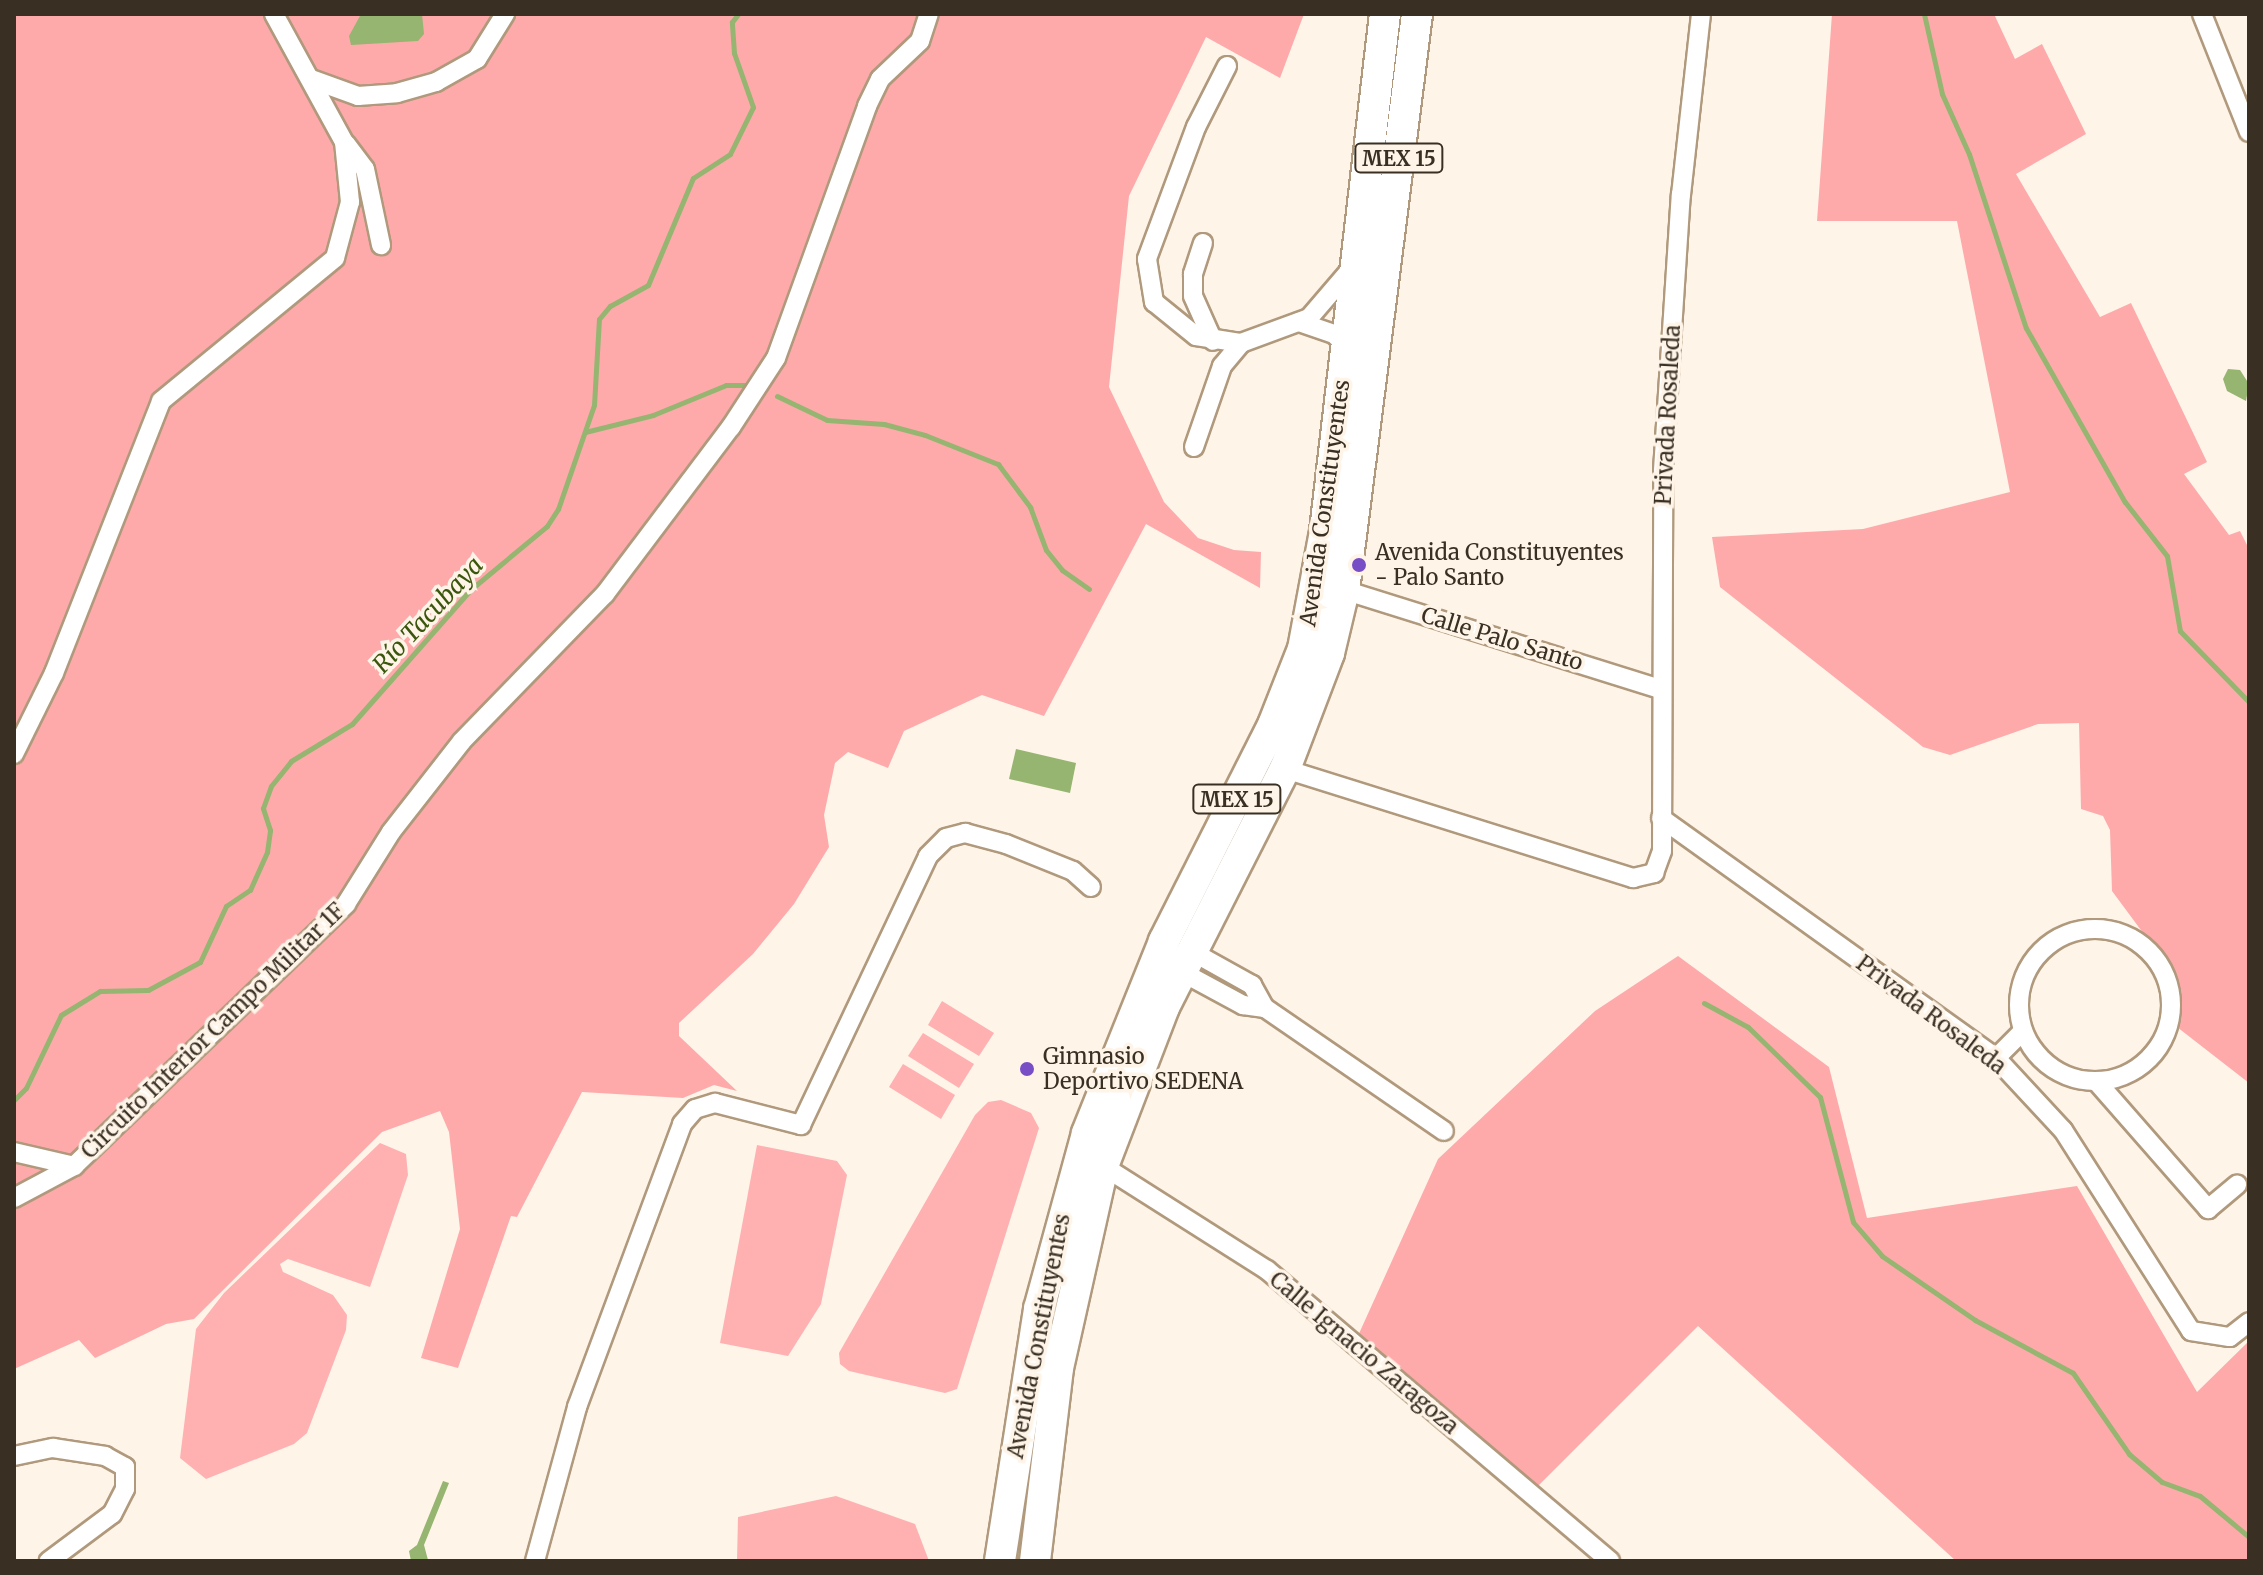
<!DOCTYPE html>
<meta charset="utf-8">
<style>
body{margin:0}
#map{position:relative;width:2263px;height:1575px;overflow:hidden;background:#fef4e8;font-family:Merriweather,serif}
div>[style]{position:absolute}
.green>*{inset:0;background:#ffb0b1}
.forest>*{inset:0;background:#feaaab}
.water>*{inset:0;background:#95b571}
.stream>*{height:5px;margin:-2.5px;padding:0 2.5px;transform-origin:2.5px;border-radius:2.5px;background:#95b571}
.roads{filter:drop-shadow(2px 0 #b0997c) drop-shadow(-2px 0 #b0997c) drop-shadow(0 2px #b0997c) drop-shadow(0 -2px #b0997c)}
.minor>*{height:18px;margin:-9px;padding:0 9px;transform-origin:9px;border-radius:9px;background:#fff}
.minor>.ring{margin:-9px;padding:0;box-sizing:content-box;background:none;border:18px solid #fff;border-radius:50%}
.trunk>*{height:30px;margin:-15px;padding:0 15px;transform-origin:15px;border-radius:15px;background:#fff}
.dots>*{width:22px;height:22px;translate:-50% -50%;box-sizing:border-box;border:4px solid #fef4e8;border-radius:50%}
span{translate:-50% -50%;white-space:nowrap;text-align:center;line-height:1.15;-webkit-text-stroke:7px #fef4e8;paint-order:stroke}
.shield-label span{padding:2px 6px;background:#fef4e8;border:2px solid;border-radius:6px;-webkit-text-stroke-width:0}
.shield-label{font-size:20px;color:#393023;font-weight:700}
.street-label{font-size:22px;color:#393023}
.poi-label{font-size:22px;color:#393023}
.left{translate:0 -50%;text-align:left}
.water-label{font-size:24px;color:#3a560c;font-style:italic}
.frame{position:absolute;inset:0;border:16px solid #393023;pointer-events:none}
</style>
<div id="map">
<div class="green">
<div style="clip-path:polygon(942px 1001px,994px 1033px,979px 1056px,928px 1025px)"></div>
<div style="clip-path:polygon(923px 1033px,974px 1064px,959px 1088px,908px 1056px)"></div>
<div style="clip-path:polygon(903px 1064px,955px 1095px,941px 1119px,889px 1087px)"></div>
<div style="clip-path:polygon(1001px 1100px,1031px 1113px,1039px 1128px,957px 1389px,945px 1393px,849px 1371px,840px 1364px,839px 1353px,975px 1115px,988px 1102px)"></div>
<div style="clip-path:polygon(380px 1143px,406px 1154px,408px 1175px,370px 1287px,288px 1259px,280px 1264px,283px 1272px,333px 1295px,347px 1315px,346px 1330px,307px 1433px,294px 1444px,206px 1479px,180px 1458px,196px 1329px,224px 1293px)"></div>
<div style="clip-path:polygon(757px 1145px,837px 1161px,847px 1175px,821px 1304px,788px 1356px,720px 1343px)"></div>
<div style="clip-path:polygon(836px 1496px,915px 1524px,929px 1561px,737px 1561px,738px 1517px)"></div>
</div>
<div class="forest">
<div style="clip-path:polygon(14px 14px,1304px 14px,1280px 78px,1206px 37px,1129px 196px,1109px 387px,1164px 502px,1198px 538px,1234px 550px,1261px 552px,1260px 588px,1146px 524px,1044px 716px,982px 695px,904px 731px,888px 768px,848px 752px,835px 763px,824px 815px,829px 847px,794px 904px,753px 954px,679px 1023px,679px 1036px,737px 1091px,714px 1085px,683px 1098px,582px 1092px,517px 1217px,511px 1216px,458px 1368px,421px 1358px,460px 1229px,449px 1132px,440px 1111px,382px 1132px,194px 1319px,166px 1324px,95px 1358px,79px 1340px,14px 1369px)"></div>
<div style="clip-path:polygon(1832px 14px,1994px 14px,2015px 59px,2042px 44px,2086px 134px,2016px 174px,2100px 317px,2131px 303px,2207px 462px,2184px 474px,2229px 535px,2240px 531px,2249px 549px,2249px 1083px,2177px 1027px,2180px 1002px,2175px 976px,2112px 891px,2110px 830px,2103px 816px,2081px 809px,2079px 723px,2038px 724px,1950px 755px,1923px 747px,1720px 587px,1712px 537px,1863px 529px,2010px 492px,1957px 221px,1817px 221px)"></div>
<div style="clip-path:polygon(1678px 956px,1829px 1067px,1867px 1218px,2077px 1186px,2197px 1392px,2249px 1341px,2249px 1561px,1956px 1561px,1698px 1326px,1538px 1486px,1357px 1338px,1438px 1159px,1595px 1011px)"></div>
</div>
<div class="water">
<div style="clip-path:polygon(361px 14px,422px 14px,424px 34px,418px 41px,351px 45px,349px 36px)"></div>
<div style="clip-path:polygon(2228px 369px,2240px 370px,2249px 384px,2246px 401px,2227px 391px,2223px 379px)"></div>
<div style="clip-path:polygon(1016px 749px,1076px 763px,1070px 793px,1009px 779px)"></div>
<div style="clip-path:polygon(443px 1481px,449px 1483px,424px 1545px,428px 1560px,411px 1561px,409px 1551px,417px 1545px)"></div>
</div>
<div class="stream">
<div style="left:1924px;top:14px;width:82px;rotate:77.3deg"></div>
<div style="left:1942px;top:94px;width:66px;rotate:65.8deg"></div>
<div style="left:1969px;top:154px;width:183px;rotate:71.9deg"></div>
<div style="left:2026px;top:328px;width:200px;rotate:60.4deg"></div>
<div style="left:2125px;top:502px;width:68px;rotate:52.1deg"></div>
<div style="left:2167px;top:556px;width:76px;rotate:80.2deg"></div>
<div style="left:2180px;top:631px;width:99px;rotate:45.8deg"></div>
<div style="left:777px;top:396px;width:55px;rotate:25.6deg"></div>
<div style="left:827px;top:420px;width:57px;rotate:4deg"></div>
<div style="left:884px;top:424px;width:42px;rotate:15deg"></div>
<div style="left:925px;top:435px;width:79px;rotate:21.7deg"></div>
<div style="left:998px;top:464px;width:54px;rotate:53.3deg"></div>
<div style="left:1030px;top:507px;width:46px;rotate:69.6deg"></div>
<div style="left:1046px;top:550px;width:26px;rotate:51deg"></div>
<div style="left:1062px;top:570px;width:33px;rotate:35deg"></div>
<div style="left:585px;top:432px;width:70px;rotate:-14deg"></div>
<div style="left:653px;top:415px;width:79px;rotate:-22.3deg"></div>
<div style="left:726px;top:385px;width:21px"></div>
<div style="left:1704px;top:1003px;width:50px;rotate:28.6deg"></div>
<div style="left:1748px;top:1027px;width:100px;rotate:44.2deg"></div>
<div style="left:1820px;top:1097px;width:129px;rotate:75.2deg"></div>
<div style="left:1853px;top:1222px;width:45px;rotate:49.5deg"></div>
<div style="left:1882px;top:1256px;width:113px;rotate:34.5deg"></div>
<div style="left:1975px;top:1320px;width:111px;rotate:28.4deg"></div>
<div style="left:2073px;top:1373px;width:98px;rotate:55.3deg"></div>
<div style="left:2129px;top:1454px;width:43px;rotate:40.3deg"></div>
<div style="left:2162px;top:1482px;width:40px;rotate:20.2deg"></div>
<div style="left:2200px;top:1496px;width:64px;rotate:39.9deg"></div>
<div style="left:14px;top:1100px;width:17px;rotate:-45deg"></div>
<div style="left:26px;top:1088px;width:81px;rotate:-64.4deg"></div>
<div style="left:61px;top:1015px;width:46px;rotate:-31.6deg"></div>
<div style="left:100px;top:991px;width:48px;rotate:-1.2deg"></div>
<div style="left:148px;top:990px;width:59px;rotate:-28.3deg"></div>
<div style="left:200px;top:962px;width:62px;rotate:-65.1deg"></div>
<div style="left:226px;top:906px;width:29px;rotate:-34deg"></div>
<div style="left:250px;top:890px;width:42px;rotate:-65.9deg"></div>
<div style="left:267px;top:852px;width:22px;rotate:-82deg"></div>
<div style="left:270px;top:830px;width:23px;rotate:-108deg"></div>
<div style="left:263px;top:808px;width:23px;rotate:-70deg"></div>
<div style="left:271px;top:786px;width:32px;rotate:-51deg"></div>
<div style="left:291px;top:761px;width:71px;rotate:-31.2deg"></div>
<div style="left:352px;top:724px;width:179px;rotate:-48.6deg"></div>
<div style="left:470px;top:590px;width:100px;rotate:-39.7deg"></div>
<div style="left:547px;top:526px;width:20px;rotate:-57deg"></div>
<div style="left:558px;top:509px;width:110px;rotate:-70.9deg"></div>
<div style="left:594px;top:405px;width:86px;rotate:-86.7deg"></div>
<div style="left:599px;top:319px;width:17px;rotate:-50deg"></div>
<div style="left:610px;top:306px;width:43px;rotate:-28.9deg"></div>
<div style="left:648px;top:285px;width:116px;rotate:-67.2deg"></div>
<div style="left:693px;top:178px;width:44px;rotate:-33deg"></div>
<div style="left:730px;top:154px;width:52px;rotate:-63.9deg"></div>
<div style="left:753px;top:107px;width:57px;rotate:-109.4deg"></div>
<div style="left:734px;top:53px;width:31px;rotate:-94deg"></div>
<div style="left:732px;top:22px;width:10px;rotate:-53deg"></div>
</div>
<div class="roads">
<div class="minor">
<div style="left:2202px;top:14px;width:127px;rotate:68.3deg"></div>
<div style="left:1227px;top:66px;width:68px;rotate:116.9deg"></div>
<div style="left:1196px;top:127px;width:141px;rotate:110.4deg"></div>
<div style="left:1147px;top:259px;width:44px;rotate:80.8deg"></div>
<div style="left:1154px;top:302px;width:54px;rotate:39deg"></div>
<div style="left:1196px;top:336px;width:46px;rotate:8.8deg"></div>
<div style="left:1241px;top:343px;width:72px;rotate:-20.2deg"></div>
<div style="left:1309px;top:318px;width:66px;rotate:-49.3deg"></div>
<div style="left:311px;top:79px;width:50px;rotate:19.9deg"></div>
<div style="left:358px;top:96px;width:39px;rotate:-4deg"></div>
<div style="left:397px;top:93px;width:41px;rotate:-15.8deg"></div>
<div style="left:436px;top:82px;width:47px;rotate:-29.3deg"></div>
<div style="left:477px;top:59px;width:53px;rotate:-58.1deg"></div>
<div style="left:346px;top:144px;width:31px;rotate:53deg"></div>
<div style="left:365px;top:169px;width:78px;rotate:78.1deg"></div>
<div style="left:1203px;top:243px;width:33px;rotate:108deg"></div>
<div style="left:1193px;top:274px;width:22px;rotate:90deg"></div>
<div style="left:1193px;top:296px;width:49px;rotate:66deg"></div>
<div style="left:1299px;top:322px;width:37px;rotate:19deg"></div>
<div style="left:1334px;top:334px;width:16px;rotate:43deg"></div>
<div style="left:1194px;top:447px;width:86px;rotate:-70.9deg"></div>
<div style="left:1222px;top:366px;width:30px;rotate:-50deg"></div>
<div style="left:1344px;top:590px;width:331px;rotate:17.4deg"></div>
<div style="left:14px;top:754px;width:90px;rotate:-63.7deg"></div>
<div style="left:54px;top:673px;width:292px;rotate:-68.5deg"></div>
<div style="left:161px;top:401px;width:225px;rotate:-39.4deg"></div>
<div style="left:335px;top:258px;width:58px;rotate:-75deg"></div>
<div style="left:350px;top:202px;width:60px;rotate:-95.7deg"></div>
<div style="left:344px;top:142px;width:146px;rotate:-118.7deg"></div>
<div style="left:1285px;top:769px;width:365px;rotate:17.4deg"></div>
<div style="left:1633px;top:878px;width:22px;rotate:-13deg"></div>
<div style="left:1654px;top:873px;width:23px;rotate:-70deg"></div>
<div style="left:1662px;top:851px;width:381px;rotate:-89.8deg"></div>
<div style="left:1663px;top:470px;width:276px;rotate:-86.3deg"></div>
<div style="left:1681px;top:195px;width:182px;rotate:-83.7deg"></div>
<div style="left:1661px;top:818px;width:412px;rotate:35.6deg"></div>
<div style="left:1996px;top:1058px;width:98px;rotate:47.1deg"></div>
<div style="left:2063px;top:1130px;width:238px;rotate:57.5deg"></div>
<div style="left:2191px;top:1331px;width:39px;rotate:9deg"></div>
<div style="left:2230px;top:1337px;width:24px;rotate:-38deg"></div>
<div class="ring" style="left:2019px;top:929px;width:134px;height:134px"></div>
<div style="left:1191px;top:951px;width:70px;rotate:29.1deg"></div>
<div style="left:1252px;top:985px;width:26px;rotate:61deg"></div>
<div style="left:1180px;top:971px;width:72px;rotate:28.4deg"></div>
<div style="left:1243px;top:1005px;width:22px;rotate:8deg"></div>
<div style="left:1265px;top:1008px;width:217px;rotate:34.5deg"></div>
<div style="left:1996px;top:1058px;width:38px;rotate:-45deg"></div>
<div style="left:2097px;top:1082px;width:169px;rotate:48.8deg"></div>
<div style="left:2208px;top:1209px;width:38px;rotate:-40deg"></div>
<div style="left:14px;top:1152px;width:62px;rotate:13.1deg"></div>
<div style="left:74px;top:1166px;width:378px;rotate:-43.9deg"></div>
<div style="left:346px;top:904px;width:85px;rotate:-58deg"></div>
<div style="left:391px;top:832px;width:115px;rotate:-52deg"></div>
<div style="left:462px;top:741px;width:205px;rotate:-45.8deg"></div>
<div style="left:605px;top:594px;width:209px;rotate:-53deg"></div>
<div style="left:731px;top:427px;width:82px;rotate:-56.9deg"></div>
<div style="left:776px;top:358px;width:268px;rotate:-70.1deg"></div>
<div style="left:867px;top:106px;width:30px;rotate:-64deg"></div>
<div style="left:880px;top:79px;width:55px;rotate:-43.5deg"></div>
<div style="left:920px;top:41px;width:28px;rotate:-72deg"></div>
<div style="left:1103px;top:1166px;width:194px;rotate:32.4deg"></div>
<div style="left:1267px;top:1270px;width:450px;rotate:40.3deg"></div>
<div style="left:14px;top:1198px;width:68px;rotate:-28.1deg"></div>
<div style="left:14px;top:1456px;width:40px;rotate:-12deg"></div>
<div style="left:53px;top:1448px;width:53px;rotate:8.7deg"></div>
<div style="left:105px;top:1456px;width:23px;rotate:29deg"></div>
<div style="left:125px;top:1467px;width:22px;rotate:90deg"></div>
<div style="left:125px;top:1489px;width:28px;rotate:117deg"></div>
<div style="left:112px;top:1514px;width:79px;rotate:143.3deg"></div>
<div style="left:535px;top:1561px;width:160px;rotate:-74.7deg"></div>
<div style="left:577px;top:1407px;width:302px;rotate:-69.6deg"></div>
<div style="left:682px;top:1124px;width:20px;rotate:-49deg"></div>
<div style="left:695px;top:1109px;width:21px;rotate:-17deg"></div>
<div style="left:715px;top:1103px;width:89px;rotate:14.3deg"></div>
<div style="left:801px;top:1125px;width:297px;rotate:-64.7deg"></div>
<div style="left:928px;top:856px;width:25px;rotate:-45deg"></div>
<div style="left:946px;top:838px;width:20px;rotate:-15deg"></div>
<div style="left:965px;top:833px;width:42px;rotate:15deg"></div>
<div style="left:1006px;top:844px;width:72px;rotate:21.9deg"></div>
<div style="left:1073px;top:871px;width:24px;rotate:42deg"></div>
</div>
<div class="trunk">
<div style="left:1000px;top:1561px;width:255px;rotate:-81.2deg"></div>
<div style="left:1039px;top:1309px;width:182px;rotate:-74.7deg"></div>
<div style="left:1087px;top:1133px;width:207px;rotate:-68.1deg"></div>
<div style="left:1164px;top:941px;width:242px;rotate:-63.2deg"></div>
<div style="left:1273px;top:725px;width:82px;rotate:-68.5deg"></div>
<div style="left:1303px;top:649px;width:120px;rotate:-79.4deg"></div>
<div style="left:1325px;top:531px;width:520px;rotate:-83.38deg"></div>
<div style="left:1035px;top:1561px;width:194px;rotate:-83.2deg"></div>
<div style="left:1058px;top:1368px;width:207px;rotate:-77.4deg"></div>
<div style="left:1103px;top:1166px;width:170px;rotate:-69deg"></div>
<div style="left:1164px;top:1007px;width:267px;rotate:-63.1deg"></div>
<div style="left:1285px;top:769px;width:124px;rotate:-69.2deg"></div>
<div style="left:1329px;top:653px;width:65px;rotate:-76.6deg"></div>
<div style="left:1344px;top:590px;width:581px;rotate:-82.78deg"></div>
</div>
</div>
<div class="dots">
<div style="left:1359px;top:565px;background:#784ec7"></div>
<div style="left:1027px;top:1069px;background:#784ec7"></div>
</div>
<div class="shield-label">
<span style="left:1399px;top:158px">MEX 15</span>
<span style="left:1237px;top:799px">MEX 15</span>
</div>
<div class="street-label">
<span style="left:1668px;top:415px;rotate:-87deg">Privada Rosaleda</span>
<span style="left:1325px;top:503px;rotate:-82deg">Avenida Constituyentes</span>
<span style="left:1502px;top:639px;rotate:17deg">Calle Palo Santo</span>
<span style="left:1931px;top:1015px;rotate:37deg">Privada Rosaleda</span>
<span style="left:213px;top:1031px;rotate:-44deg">Circuito Interior Campo Militar 1F</span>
<span style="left:1039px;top:1336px;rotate:-79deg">Avenida Constituyentes</span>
<span style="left:1364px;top:1353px;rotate:40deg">Calle Ignacio Zaragoza</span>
</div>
<div class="poi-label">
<span class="left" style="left:1375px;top:565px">Avenida Constituyentes<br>- Palo Santo</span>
<span class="left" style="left:1043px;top:1069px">Gimnasio<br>Deportivo SEDENA</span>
</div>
<div class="water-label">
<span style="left:428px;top:615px;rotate:-47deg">Río Tacubaya</span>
</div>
<div class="frame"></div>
</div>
